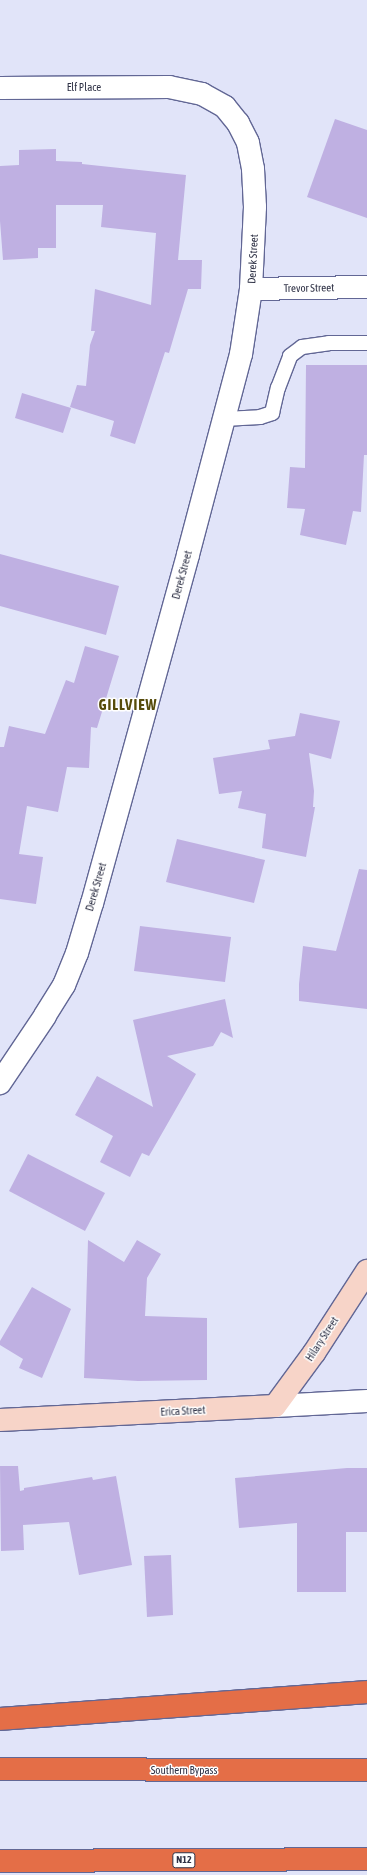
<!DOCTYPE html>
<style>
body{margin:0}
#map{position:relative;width:367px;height:1875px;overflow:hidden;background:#e1e4f9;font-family:"Asap Condensed",sans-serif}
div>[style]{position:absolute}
.building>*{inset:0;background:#bfb0e2}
.roads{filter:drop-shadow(1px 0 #626795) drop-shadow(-1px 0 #626795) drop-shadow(0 1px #626795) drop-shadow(0 -1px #626795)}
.lane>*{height:14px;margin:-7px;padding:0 7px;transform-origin:7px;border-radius:7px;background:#fff}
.street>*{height:22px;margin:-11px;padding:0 11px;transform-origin:11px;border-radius:11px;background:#fff}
.secondary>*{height:22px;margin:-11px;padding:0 11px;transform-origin:11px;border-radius:11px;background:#f7d4c8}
.highway>*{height:22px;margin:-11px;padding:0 11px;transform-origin:11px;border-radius:11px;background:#e46e47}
span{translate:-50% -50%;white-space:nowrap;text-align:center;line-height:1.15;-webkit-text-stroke:3px #fff;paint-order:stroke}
.shield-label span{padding:1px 3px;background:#fff;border:1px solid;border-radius:3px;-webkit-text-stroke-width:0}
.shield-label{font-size:10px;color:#2f3246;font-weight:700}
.street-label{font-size:11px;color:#2f3246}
.district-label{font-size:15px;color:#564b0b;font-weight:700;letter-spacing:1px}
</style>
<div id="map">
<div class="building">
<div style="clip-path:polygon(335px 119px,367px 130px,367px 218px,307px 197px)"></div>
<div style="clip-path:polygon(56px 149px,56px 161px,82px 162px,82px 164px,186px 175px,178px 260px,202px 260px,201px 289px,188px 289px,169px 353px,165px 352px,135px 444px,110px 436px,114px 421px,70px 407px,77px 385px,86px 386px,90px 345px,95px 331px,91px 331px,95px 289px,151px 305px,156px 233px,101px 227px,103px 205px,56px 205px,56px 248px,38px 248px,38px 258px,3px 260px,0 221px,0 166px,19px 165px,19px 150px)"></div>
<div style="clip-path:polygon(306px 365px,367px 365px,367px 455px,364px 455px,361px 512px,353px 511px,346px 545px,300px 535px,305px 509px,287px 508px,290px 467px,305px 468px)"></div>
<div style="clip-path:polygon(22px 393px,71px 408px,63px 433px,15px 418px)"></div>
<div style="clip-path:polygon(0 554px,119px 586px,106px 635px,0 606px)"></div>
<div style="clip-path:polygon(85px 646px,119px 656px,97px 728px,91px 727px,89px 768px,67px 767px,58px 812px,27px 806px,19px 854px,43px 857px,36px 904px,0 899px,0 747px,4px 747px,9px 726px,45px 734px,66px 680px,74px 683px)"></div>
<div style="clip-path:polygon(300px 713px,340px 721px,331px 759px,309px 753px,314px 791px,313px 807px,315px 807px,306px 857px,262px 848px,266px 814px,238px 808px,242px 791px,219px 794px,213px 758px,270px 749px,268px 740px,295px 736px)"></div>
<div style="clip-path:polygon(177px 839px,265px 860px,254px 903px,166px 882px)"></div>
<div style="clip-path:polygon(359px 869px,367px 870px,367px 1009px,299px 1001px,299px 984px,303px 946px,336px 951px)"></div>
<div style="clip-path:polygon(140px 926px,231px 937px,225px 982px,134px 971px)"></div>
<div style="clip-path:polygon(225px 999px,233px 1038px,221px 1032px,213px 1046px,167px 1056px,196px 1074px,149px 1156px,142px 1153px,130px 1177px,100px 1162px,113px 1136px,75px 1115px,97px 1076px,153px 1107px,133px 1020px)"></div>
<div style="clip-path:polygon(28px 1154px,105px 1193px,85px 1231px,9px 1191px)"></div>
<div style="clip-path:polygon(88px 1240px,124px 1262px,137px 1240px,161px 1254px,147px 1278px,145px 1316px,207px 1318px,207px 1380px,138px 1381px,84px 1378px)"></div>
<div style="clip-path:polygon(32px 1287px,71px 1309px,42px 1378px,19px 1368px,23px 1359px,0 1345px,0 1341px)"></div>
<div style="clip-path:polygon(0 1466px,18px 1466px,20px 1491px,24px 1490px,24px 1488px,92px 1477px,93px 1480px,116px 1476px,132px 1565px,79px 1575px,69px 1522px,23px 1525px,24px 1550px,1px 1551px)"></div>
<div style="clip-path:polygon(347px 1468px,367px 1468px,367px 1532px,346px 1532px,346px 1592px,297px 1592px,297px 1523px,239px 1528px,235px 1478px)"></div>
<div style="clip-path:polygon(171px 1555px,173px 1615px,147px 1617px,144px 1556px)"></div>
</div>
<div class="roads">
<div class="lane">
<div style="left:224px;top:419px;width:36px;rotate:-3deg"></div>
<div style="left:260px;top:417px;width:13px;rotate:-18deg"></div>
<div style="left:272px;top:413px;width:26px;rotate:-77deg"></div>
<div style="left:278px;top:388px;width:34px;rotate:-69deg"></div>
<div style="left:290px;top:356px;width:15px;rotate:-37deg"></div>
<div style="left:302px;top:347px;width:27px;rotate:-8deg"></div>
<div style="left:329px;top:343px;width:38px"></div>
</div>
<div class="street">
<div style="left:0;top:88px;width:169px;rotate:-0.3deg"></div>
<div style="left:169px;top:87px;width:34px;rotate:12deg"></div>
<div style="left:202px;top:94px;width:26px;rotate:29deg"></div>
<div style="left:225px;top:107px;width:21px;rotate:51deg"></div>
<div style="left:238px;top:123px;width:22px;rotate:63deg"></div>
<div style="left:248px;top:143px;width:26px;rotate:79deg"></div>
<div style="left:253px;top:169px;width:38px;rotate:87deg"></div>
<div style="left:255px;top:207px;width:82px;rotate:92.8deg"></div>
<div style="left:251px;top:289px;width:66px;rotate:98.7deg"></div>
<div style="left:241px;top:354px;width:208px;rotate:104.8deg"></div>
<div style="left:188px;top:555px;width:361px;rotate:105.4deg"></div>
<div style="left:92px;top:903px;width:52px;rotate:106.7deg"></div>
<div style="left:77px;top:953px;width:35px;rotate:112deg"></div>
<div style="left:64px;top:985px;width:36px;rotate:122deg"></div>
<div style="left:45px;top:1016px;width:81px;rotate:123.9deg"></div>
<div style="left:251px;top:289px;width:116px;rotate:-1deg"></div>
<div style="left:275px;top:1406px;width:92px;rotate:-3.1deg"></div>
</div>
<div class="secondary">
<div style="left:0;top:1420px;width:275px;rotate:-2.9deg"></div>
<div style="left:275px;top:1406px;width:66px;rotate:-53.7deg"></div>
<div style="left:314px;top:1353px;width:98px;rotate:-57.1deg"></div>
</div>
<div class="highway">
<div style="left:0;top:1719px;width:368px;rotate:-4.2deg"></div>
<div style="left:0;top:1769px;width:367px;rotate:0.2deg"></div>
<div style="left:0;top:1861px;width:367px;rotate:-0.3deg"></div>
</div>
</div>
<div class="shield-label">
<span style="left:184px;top:1860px">N12</span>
</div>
<div class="street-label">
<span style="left:84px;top:87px">Elf Place</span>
<span style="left:253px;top:259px;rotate:-87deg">Derek Street</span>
<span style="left:309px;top:288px;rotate:-1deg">Trevor Street</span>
<span style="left:182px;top:575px;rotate:-75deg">Derek Street</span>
<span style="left:96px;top:887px;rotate:-74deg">Derek Street</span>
<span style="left:322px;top:1339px;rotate:-57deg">Hilary Street</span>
<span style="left:183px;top:1411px;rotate:-3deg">Erica Street</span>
<span style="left:184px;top:1770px">Southern Bypass</span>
</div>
<div class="district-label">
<span style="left:128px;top:705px">GILLVIEW</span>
</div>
</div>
